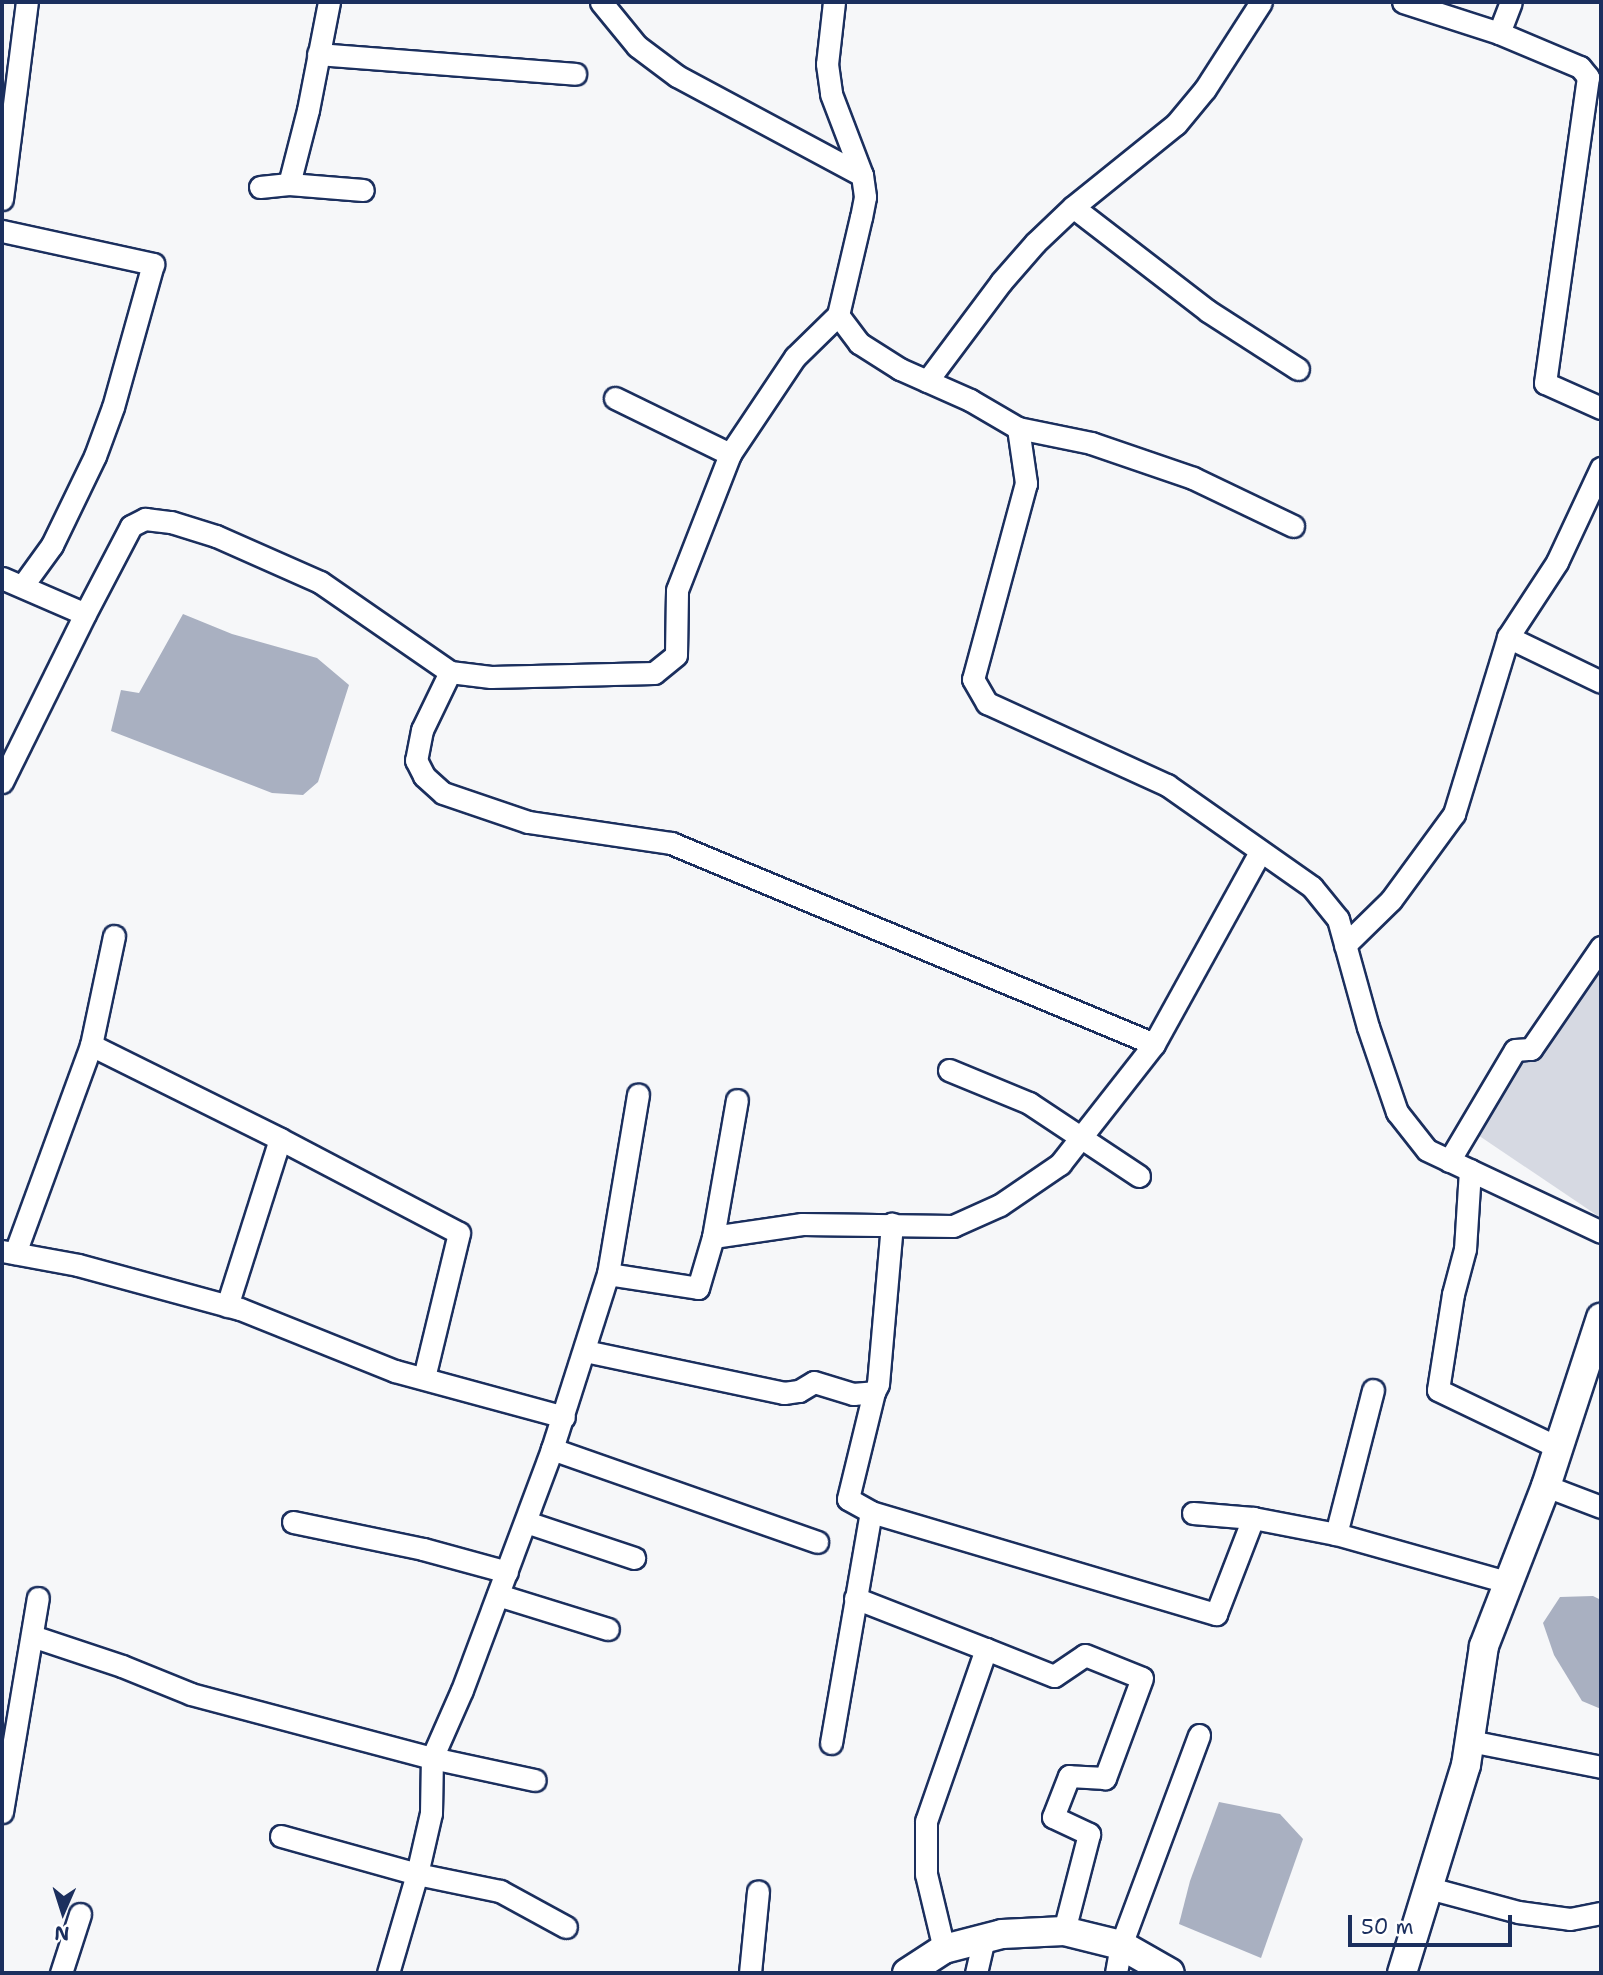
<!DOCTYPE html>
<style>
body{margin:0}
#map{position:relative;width:1603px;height:1975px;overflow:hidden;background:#f6f7f9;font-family:"Shantell Sans",sans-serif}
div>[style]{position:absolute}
.green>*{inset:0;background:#d6d9e2}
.water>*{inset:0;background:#a9b0c1}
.roads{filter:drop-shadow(2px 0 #1b2f5e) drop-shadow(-2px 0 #1b2f5e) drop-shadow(0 2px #1b2f5e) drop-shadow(0 -2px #1b2f5e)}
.street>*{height:21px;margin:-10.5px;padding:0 10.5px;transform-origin:10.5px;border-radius:10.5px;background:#fff}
.secondary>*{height:28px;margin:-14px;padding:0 14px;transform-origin:14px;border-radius:14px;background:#fff}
span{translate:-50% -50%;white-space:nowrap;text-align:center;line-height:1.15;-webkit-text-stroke:6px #fff;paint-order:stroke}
.frame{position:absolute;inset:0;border:4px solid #1b2f5e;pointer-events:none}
.north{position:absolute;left:28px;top:1877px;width:70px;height:70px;-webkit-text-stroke:5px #fff;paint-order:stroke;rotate:183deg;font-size:19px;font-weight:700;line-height:28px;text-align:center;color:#1b2f5e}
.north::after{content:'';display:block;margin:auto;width:24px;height:32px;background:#1b2f5e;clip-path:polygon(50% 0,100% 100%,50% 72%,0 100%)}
.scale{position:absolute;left:1348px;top:1915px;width:164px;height:32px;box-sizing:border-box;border:4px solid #1b2f5e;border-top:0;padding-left:9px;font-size:21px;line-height:24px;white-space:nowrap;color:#1b2f5e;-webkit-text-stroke:5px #fff;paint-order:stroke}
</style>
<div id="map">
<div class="green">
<div style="clip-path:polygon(1601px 958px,1601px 1218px,1469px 1129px)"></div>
</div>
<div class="water">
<div style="clip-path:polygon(183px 614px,232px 634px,317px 658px,349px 685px,318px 782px,303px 795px,272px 793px,111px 731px,121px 690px,139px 693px)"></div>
<div style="clip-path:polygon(1593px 1596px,1601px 1600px,1601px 1709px,1582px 1701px,1554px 1655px,1543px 1623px,1560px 1597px)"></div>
<div style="clip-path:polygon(1219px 1802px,1280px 1814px,1303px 1839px,1261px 1958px,1179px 1924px,1190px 1881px)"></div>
</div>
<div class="roads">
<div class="street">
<div style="left:601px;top:2px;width:57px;rotate:50.7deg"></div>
<div style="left:637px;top:46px;width:50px;rotate:36.9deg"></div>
<div style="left:677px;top:76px;width:210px;rotate:28.2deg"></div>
<div style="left:862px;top:175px;width:22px;rotate:82deg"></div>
<div style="left:865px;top:197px;width:20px;rotate:101deg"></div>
<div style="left:861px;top:217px;width:101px;rotate:103.2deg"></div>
<div style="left:838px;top:315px;width:35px;rotate:53deg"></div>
<div style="left:859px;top:343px;width:49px;rotate:32.4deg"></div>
<div style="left:900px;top:369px;width:77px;rotate:23.9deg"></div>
<div style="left:970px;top:400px;width:56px;rotate:30.3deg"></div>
<div style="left:1018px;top:428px;width:56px;rotate:81.7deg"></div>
<div style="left:1026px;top:483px;width:203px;rotate:105.1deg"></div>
<div style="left:973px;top:679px;width:28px;rotate:60deg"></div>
<div style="left:987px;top:703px;width:198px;rotate:24.5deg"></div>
<div style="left:1167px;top:785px;width:177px;rotate:35.1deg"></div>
<div style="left:1312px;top:887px;width:41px;rotate:50.9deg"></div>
<div style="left:1338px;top:919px;width:112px;rotate:74.5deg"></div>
<div style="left:1368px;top:1027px;width:90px;rotate:71.2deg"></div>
<div style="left:1397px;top:1112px;width:48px;rotate:51.7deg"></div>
<div style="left:1427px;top:1150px;width:192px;rotate:25.2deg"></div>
<div style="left:834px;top:2px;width:62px;rotate:96.4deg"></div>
<div style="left:827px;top:64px;width:30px;rotate:82deg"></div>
<div style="left:831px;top:94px;width:87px;rotate:69.1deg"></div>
<div style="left:1403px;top:2px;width:101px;rotate:17.9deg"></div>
<div style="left:1499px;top:33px;width:88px;rotate:22.8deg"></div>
<div style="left:1580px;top:67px;width:13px;rotate:51deg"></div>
<div style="left:1588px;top:77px;width:309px;rotate:98deg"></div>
<div style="left:1545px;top:383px;width:61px;rotate:24.1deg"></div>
<div style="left:1499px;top:33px;width:33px;rotate:-69deg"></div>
<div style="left:318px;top:54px;width:258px;rotate:4.4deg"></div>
<div style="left:289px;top:184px;width:76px;rotate:-75.6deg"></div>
<div style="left:308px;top:110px;width:110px;rotate:-79deg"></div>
<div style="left:260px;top:187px;width:29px;rotate:-6deg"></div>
<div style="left:289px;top:184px;width:74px;rotate:4.6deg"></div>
<div style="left:2px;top:199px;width:199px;rotate:-82.8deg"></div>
<div style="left:1073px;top:207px;width:170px;rotate:37.6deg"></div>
<div style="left:1208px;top:311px;width:107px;rotate:32.8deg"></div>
<div style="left:2px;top:231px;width:155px;rotate:12.3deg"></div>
<div style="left:153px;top:264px;width:148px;rotate:105.6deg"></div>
<div style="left:113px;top:407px;width:52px;rotate:110.2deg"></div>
<div style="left:95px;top:456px;width:99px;rotate:115.8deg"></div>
<div style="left:52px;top:545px;width:49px;rotate:125.9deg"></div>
<div style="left:927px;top:381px;width:124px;rotate:-53.2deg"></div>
<div style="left:1001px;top:282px;width:52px;rotate:-48.9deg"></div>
<div style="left:1035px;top:243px;width:52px;rotate:-43.5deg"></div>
<div style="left:1073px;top:207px;width:132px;rotate:-38.9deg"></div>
<div style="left:1176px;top:124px;width:45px;rotate:-50.4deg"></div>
<div style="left:1205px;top:89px;width:103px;rotate:-57.2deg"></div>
<div style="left:615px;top:398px;width:128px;rotate:26deg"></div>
<div style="left:1018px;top:428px;width:75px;rotate:11.6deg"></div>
<div style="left:1091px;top:443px;width:108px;rotate:18.9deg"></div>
<div style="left:1193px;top:478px;width:111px;rotate:25.6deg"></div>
<div style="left:2px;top:578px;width:90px;rotate:23.4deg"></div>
<div style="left:85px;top:614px;width:99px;rotate:-62.4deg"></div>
<div style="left:131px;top:526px;width:16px;rotate:-27deg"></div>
<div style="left:145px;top:519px;width:26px;rotate:7deg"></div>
<div style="left:171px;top:522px;width:47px;rotate:17.3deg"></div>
<div style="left:216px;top:536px;width:114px;rotate:23.9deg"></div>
<div style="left:320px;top:582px;width:158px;rotate:34.7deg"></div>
<div style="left:450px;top:672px;width:41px;rotate:7deg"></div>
<div style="left:491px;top:677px;width:163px;rotate:-1.4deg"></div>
<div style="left:654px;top:673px;width:28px;rotate:-39deg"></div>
<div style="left:676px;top:655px;width:65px;rotate:-89.1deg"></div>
<div style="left:677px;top:590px;width:146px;rotate:-68.7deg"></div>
<div style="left:730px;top:454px;width:117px;rotate:-56.2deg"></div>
<div style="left:795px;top:357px;width:60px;rotate:-44.3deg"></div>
<div style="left:1508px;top:637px;width:103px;rotate:25.8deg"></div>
<div style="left:450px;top:672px;width:64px;rotate:115.8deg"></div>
<div style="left:422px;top:730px;width:31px;rotate:101deg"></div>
<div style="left:416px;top:760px;width:18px;rotate:63deg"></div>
<div style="left:424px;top:776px;width:25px;rotate:42deg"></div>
<div style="left:443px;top:793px;width:90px;rotate:18.8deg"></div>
<div style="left:528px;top:822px;width:145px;rotate:8.4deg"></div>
<div style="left:671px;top:843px;width:523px;rotate:22.59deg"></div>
<div style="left:2px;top:782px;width:187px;rotate:-63.7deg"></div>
<div style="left:114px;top:936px;width:111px;rotate:101.9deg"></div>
<div style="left:91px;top:1045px;width:211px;rotate:26.4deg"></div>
<div style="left:280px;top:1139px;width:202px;rotate:27.7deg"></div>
<div style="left:459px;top:1233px;width:149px;rotate:103.6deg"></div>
<div style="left:1345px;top:945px;width:64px;rotate:-44.4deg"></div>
<div style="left:1391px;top:900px;width:107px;rotate:-53.8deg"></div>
<div style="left:1454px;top:814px;width:185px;rotate:-73deg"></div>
<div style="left:1508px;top:637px;width:90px;rotate:-56.8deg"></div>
<div style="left:1557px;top:562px;width:104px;rotate:-64.9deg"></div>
<div style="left:949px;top:1070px;width:87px;rotate:22.4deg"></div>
<div style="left:1029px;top:1103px;width:132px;rotate:33.6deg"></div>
<div style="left:1449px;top:1161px;width:129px;rotate:-59.3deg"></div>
<div style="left:1515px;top:1050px;width:16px;rotate:-4deg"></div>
<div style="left:1531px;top:1049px;width:124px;rotate:-55.5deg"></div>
<div style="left:1470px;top:1170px;width:79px;rotate:93.6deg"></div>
<div style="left:1465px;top:1249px;width:47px;rotate:104.9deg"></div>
<div style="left:1453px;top:1294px;width:97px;rotate:98.9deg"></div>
<div style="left:1438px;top:1390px;width:132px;rotate:25.6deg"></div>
<div style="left:713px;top:1237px;width:90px;rotate:-8.3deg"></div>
<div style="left:802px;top:1224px;width:151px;rotate:0.8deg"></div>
<div style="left:953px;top:1226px;width:51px;rotate:-24.1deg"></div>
<div style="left:1000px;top:1205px;width:73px;rotate:-34.3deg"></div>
<div style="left:1060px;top:1164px;width:152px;rotate:-51.9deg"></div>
<div style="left:1154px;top:1044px;width:219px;rotate:-61.1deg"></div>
<div style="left:2px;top:1251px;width:77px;rotate:10.4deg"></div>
<div style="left:78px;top:1265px;width:168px;rotate:15.2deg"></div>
<div style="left:240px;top:1309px;width:167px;rotate:21.8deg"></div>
<div style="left:395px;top:1371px;width:175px;rotate:15.2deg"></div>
<div style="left:15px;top:1253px;width:221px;rotate:-69.9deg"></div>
<div style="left:608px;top:1274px;width:91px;rotate:8.8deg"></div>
<div style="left:698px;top:1288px;width:53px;rotate:-73.6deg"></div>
<div style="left:713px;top:1237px;width:139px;rotate:-80.1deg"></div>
<div style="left:227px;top:1306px;width:175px;rotate:-72.4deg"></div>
<div style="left:585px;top:1351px;width:203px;rotate:11.9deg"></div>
<div style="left:784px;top:1393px;width:15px;rotate:-8deg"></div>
<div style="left:799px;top:1391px;width:17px;rotate:-31deg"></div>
<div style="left:814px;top:1382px;width:41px;rotate:17.1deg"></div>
<div style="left:853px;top:1394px;width:21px;rotate:-5deg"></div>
<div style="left:874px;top:1392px;width:9px;rotate:-63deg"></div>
<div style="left:878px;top:1384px;width:161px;rotate:-85deg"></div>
<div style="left:1373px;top:1390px;width:149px;rotate:104.4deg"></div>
<div style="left:1336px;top:1534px;width:178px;rotate:15.7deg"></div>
<div style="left:874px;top:1392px;width:110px;rotate:103.7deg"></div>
<div style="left:848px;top:1499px;width:26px;rotate:29deg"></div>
<div style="left:871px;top:1512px;width:360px;rotate:16.5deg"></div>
<div style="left:1216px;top:1614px;width:103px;rotate:-68.9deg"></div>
<div style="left:552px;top:1449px;width:281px;rotate:19.3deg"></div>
<div style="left:1546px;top:1486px;width:59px;rotate:20.9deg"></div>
<div style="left:1193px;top:1513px;width:60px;rotate:4.8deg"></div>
<div style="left:1253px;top:1518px;width:85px;rotate:10.9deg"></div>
<div style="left:293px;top:1522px;width:133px;rotate:11.7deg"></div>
<div style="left:423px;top:1549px;width:87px;rotate:15.3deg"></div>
<div style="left:526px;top:1522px;width:114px;rotate:18.4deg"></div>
<div style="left:498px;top:1595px;width:115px;rotate:17.2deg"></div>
<div style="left:855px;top:1598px;width:141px;rotate:21.3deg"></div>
<div style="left:986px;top:1649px;width:182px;rotate:109.2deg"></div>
<div style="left:926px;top:1821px;width:53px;rotate:90deg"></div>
<div style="left:926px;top:1874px;width:77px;rotate:76.5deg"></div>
<div style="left:32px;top:1636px;width:95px;rotate:18.4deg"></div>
<div style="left:122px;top:1666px;width:74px;rotate:22.1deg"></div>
<div style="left:191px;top:1694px;width:249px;rotate:14.9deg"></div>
<div style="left:432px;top:1758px;width:105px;rotate:12.1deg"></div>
<div style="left:986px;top:1649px;width:73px;rotate:21.7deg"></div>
<div style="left:1054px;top:1676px;width:37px;rotate:-34deg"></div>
<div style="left:1085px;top:1655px;width:61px;rotate:22deg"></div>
<div style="left:1142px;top:1678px;width:107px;rotate:110.3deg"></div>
<div style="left:1105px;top:1778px;width:36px;rotate:-177deg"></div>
<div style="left:1069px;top:1776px;width:44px;rotate:111.3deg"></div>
<div style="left:1053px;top:1817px;width:40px;rotate:25deg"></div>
<div style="left:1089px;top:1834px;width:100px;rotate:104.5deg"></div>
<div style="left:1470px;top:1741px;width:134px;rotate:11.2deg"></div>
<div style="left:831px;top:1743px;width:234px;rotate:-80.2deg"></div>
<div style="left:2px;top:1812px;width:217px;rotate:-80.5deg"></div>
<div style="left:281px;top:1836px;width:141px;rotate:15.6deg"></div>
<div style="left:417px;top:1874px;width:85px;rotate:11.6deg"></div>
<div style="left:500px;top:1891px;width:75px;rotate:28.6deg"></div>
<div style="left:1429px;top:1888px;width:92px;rotate:15.1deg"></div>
<div style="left:1518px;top:1912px;width:52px;rotate:7.7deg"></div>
<div style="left:1570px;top:1919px;width:32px;rotate:-11deg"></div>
<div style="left:61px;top:1973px;width:62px;rotate:-72.1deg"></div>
<div style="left:388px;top:1973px;width:103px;rotate:-73.7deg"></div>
<div style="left:417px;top:1874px;width:63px;rotate:-77.1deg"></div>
<div style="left:431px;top:1813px;width:55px;rotate:-89deg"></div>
<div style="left:432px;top:1758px;width:74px;rotate:-66.2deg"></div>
<div style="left:462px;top:1690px;width:257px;rotate:-69.5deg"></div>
<div style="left:552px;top:1449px;width:184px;rotate:-72.3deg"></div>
<div style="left:608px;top:1274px;width:182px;rotate:-80.5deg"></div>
<div style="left:750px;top:1973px;width:82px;rotate:-84.4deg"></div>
<div style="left:976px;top:1973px;width:35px;rotate:-77deg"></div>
<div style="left:1116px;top:1973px;width:28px;rotate:-80deg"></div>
<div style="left:1121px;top:1945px;width:224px;rotate:-69.6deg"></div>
</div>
<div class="secondary">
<div style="left:907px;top:1973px;width:44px;rotate:-33deg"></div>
<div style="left:944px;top:1949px;width:60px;rotate:-14.5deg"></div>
<div style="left:1002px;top:1934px;width:62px;rotate:-2.8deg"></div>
<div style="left:1064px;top:1931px;width:59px;rotate:13.8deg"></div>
<div style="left:1121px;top:1945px;width:56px;rotate:29.7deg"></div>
<div style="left:1402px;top:1973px;width:218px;rotate:-72.9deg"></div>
<div style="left:1466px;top:1765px;width:120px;rotate:-81.4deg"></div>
<div style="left:1484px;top:1646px;width:172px;rotate:-68.8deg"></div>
<div style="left:1546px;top:1486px;width:177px;rotate:-71.9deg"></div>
</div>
</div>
<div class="frame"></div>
<div class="north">N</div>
<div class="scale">50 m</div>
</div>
